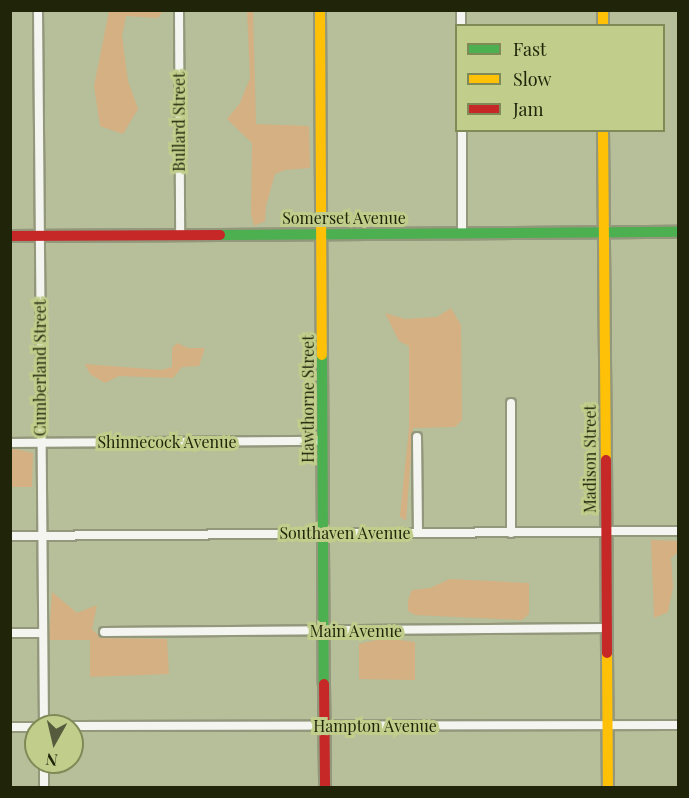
<!DOCTYPE html>
<style>
body{margin:0}
#map{position:relative;width:689px;height:798px;overflow:hidden;background:#b7be9a;font-family:"Playfair Display",serif}
div>[style]{position:absolute}
.green>*{inset:0;background:#d4b082}
.roads{filter:drop-shadow(2px 0 #93987c) drop-shadow(-2px 0 #93987c) drop-shadow(0 2px #93987c) drop-shadow(0 -2px #93987c)}
.street>*{height:8px;margin:-4px;padding:0 4px;transform-origin:4px;border-radius:4px;background:#f4f5f0}
.fast>*{height:10px;margin:-5px;padding:0 5px;transform-origin:5px;border-radius:5px;background:#4caf50}
.slow>*{height:10px;margin:-5px;padding:0 5px;transform-origin:5px;border-radius:5px;background:#ffc107}
.jam>*{height:10px;margin:-5px;padding:0 5px;transform-origin:5px;border-radius:5px;background:#c62828}
span{translate:-50% -50%;white-space:nowrap;text-align:center;line-height:1.15;-webkit-text-stroke:6px #c0cd8b;paint-order:stroke}
.street-label{font-size:16px;color:#20250a}
.frame{position:absolute;inset:0;border:12px solid #20250a;pointer-events:none}
.legend{position:absolute;left:455px;top:24px;width:210px;height:108px;box-sizing:border-box;background:#c0cd8b;border:2px solid #808a57;margin:0;padding:8px 10px;list-style:none;font-size:18px;color:#20250a}
.legend li{display:flex;align-items:center;gap:12px;height:30px}
.legend b{width:30px;border:2px solid #808a57}
.north{position:absolute;left:24px;top:714px;width:60px;height:60px;box-sizing:border-box;background:#c0cd8b;border:2px solid #808a57;border-radius:50%;rotate:188deg;font-size:16px;font-weight:700;line-height:24px;text-align:center;color:#20250a}
.north::after{content:'';display:block;margin:auto;width:21px;height:27px;background:#555b3c;clip-path:polygon(50% 0,100% 100%,50% 72%,0 100%)}
</style>
<div id="map">
<div class="green">
<div style="clip-path:polygon(109px 11px,163px 11px,158px 18px,126px 16px,122px 36px,128px 81px,138px 109px,123px 134px,100px 126px,94px 86px)"></div>
<div style="clip-path:polygon(247px 11px,253px 11px,256px 124px,309px 126px,310px 168px,285px 170px,275px 174px,266px 206px,265px 221px,254px 226px,251px 214px,252px 143px,227px 119px,240px 103px,250px 78px)"></div>
<div style="clip-path:polygon(451px 308px,461px 325px,462px 420px,455px 427px,413px 428px,406px 521px,400px 516px,409px 428px,409px 346px,399px 341px,385px 313px,405px 319px,437px 317px)"></div>
<div style="clip-path:polygon(177px 343px,188px 348px,205px 348px,199px 366px,182px 367px,173px 378px,119px 376px,105px 383px,90px 374px,85px 364px,161px 370px,172px 367px,172px 348px)"></div>
<div style="clip-path:polygon(11px 448px,33px 453px,32px 487px,11px 487px)"></div>
<div style="clip-path:polygon(651px 540px,678px 541px,678px 552px,671px 558px,673px 587px,668px 612px,654px 618px)"></div>
<div style="clip-path:polygon(450px 579px,529px 583px,529px 614px,522px 620px,415px 615px,408px 611px,408px 600px,412px 590px,430px 588px)"></div>
<div style="clip-path:polygon(52px 592px,77px 613px,97px 605px,92px 629px,101px 638px,167px 639px,169px 674px,90px 677px,90px 640px,49px 640px)"></div>
<div style="clip-path:polygon(384px 638px,415px 642px,415px 680px,359px 679px,359px 644px)"></div>
</div>
<div class="roads">
<div class="street">
<div style="left:38px;top:10px;width:716px;rotate:89.52deg"></div>
<div style="left:179px;top:10px;width:224px;rotate:89.7deg"></div>
<div style="left:461px;top:10px;width:16px;rotate:90deg"></div>
<div style="left:462px;top:130px;width:102px;rotate:90deg"></div>
<div style="left:417px;top:437px;width:96px;rotate:89.4deg"></div>
<div style="left:10px;top:443px;width:313px;rotate:-0.4deg"></div>
<div style="left:511px;top:533px;width:130px;rotate:-90deg"></div>
<div style="left:10px;top:536px;width:668px;rotate:-0.43deg"></div>
<div style="left:104px;top:632px;width:503px;rotate:-0.46deg"></div>
<div style="left:10px;top:633px;width:33px"></div>
<div style="left:72px;top:726px;width:606px;rotate:-0.09deg"></div>
<div style="left:10px;top:727px;width:26px"></div>
<div style="left:44px;top:762px;width:26px;rotate:90deg"></div>
</div>
<div class="fast">
<div style="left:220px;top:235px;width:458px;rotate:-0.4deg"></div>
<div style="left:322px;top:355px;width:329px;rotate:89.7deg"></div>
</div>
<div class="slow">
<div style="left:320px;top:10px;width:345px;rotate:89.7deg"></div>
<div style="left:603px;top:10px;width:16px;rotate:90deg"></div>
<div style="left:603px;top:130px;width:330px;rotate:89.5deg"></div>
<div style="left:607px;top:653px;width:135px;rotate:89.6deg"></div>
</div>
<div class="jam">
<div style="left:10px;top:236px;width:210px;rotate:-0.3deg"></div>
<div style="left:606px;top:460px;width:193px;rotate:89.7deg"></div>
<div style="left:324px;top:684px;width:104px;rotate:89.4deg"></div>
</div>
</div>
<div class="street-label">
<span style="left:179px;top:122px;rotate:-90deg">Bullard Street</span>
<span style="left:344px;top:218px">Somerset Avenue</span>
<span style="left:40px;top:368px;rotate:-90deg">Cumberland Street</span>
<span style="left:308px;top:399px;rotate:-90deg">Hawthorne Street</span>
<span style="left:167px;top:442px">Shinnecock Avenue</span>
<span style="left:590px;top:459px;rotate:-90deg">Madison Street</span>
<span style="left:345px;top:533px">Southaven Avenue</span>
<span style="left:356px;top:631px">Main Avenue</span>
<span style="left:375px;top:726px">Hampton Avenue</span>
</div>
<div class="frame"></div>
<ul class="legend">
<li><b style="height:8px;background:#4caf50"></b>Fast</li>
<li><b style="height:8px;background:#ffc107"></b>Slow</li>
<li><b style="height:8px;background:#c62828"></b>Jam</li>
</ul>
<div class="north">N</div>
</div>
